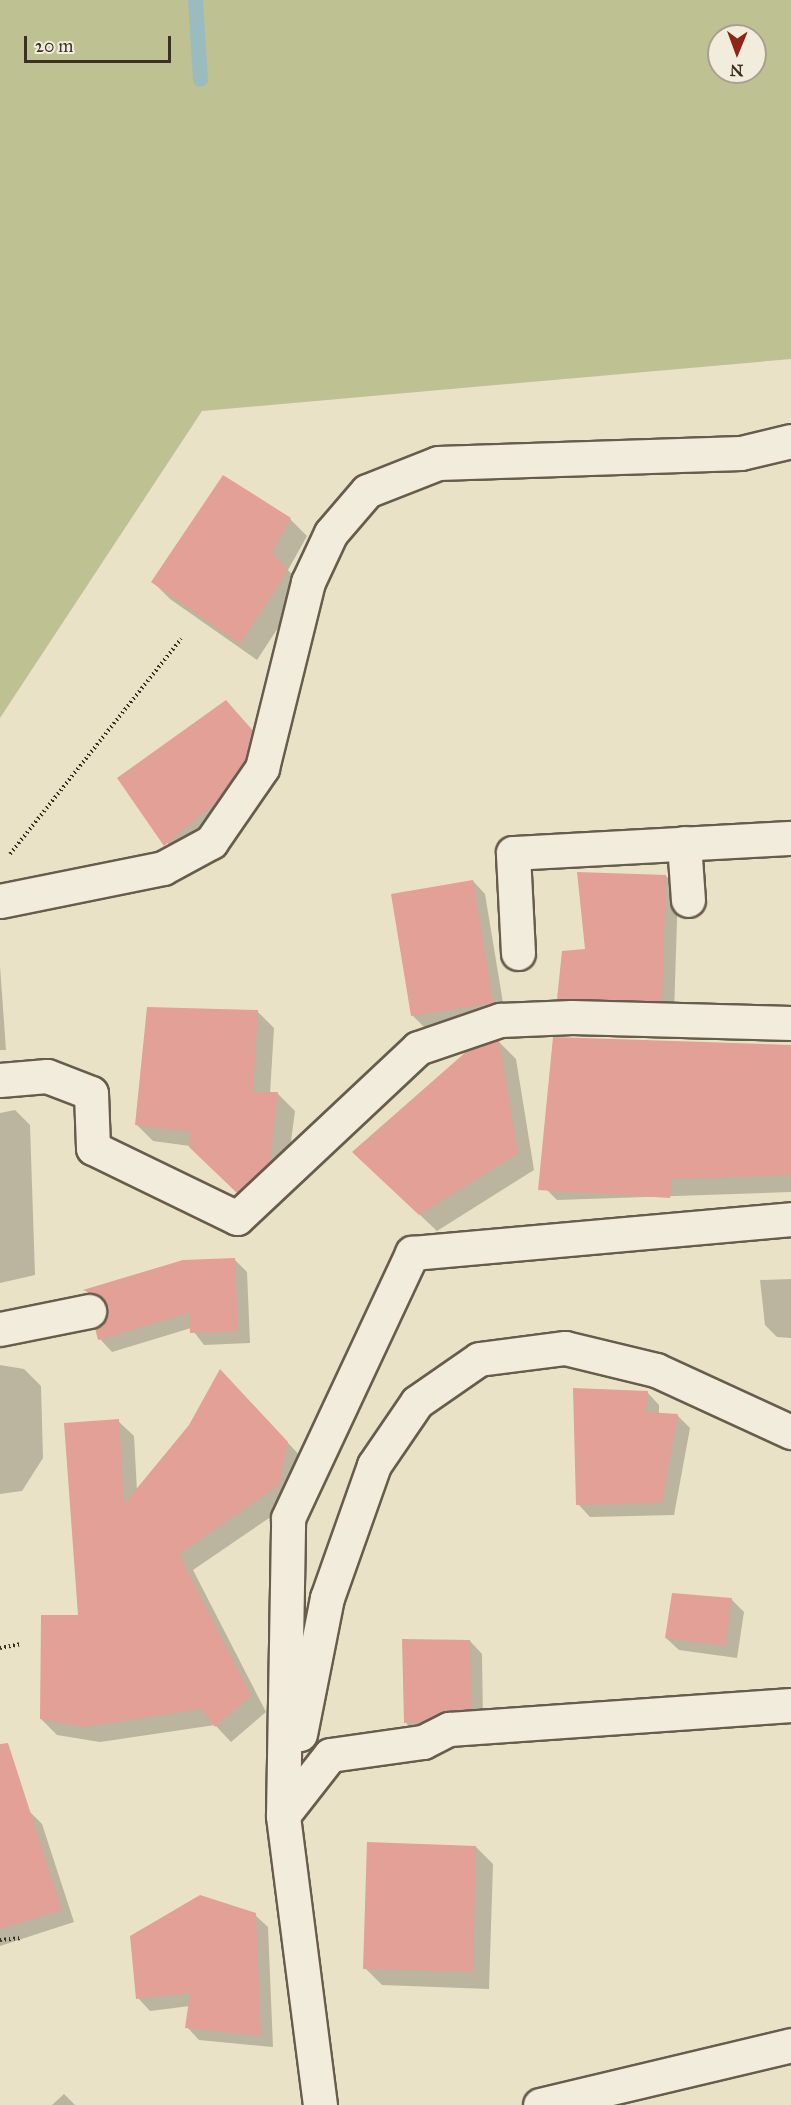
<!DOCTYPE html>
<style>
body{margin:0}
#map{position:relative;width:791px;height:2105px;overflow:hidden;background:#eae2c7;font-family:"IM FELL Great Primer",serif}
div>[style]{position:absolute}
.green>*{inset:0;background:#bec191}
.shadow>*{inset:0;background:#0003}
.stream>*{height:15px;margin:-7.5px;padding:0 7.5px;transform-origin:7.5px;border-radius:7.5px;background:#9bbcbe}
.building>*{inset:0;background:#e2a096}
.path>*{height:4px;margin-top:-2px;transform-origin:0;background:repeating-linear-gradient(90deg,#3c2f23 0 1.5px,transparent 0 4.5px)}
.roads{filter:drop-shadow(2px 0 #685c4c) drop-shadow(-2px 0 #685c4c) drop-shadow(0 2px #685c4c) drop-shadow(0 -2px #685c4c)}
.minor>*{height:33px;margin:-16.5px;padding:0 16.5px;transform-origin:16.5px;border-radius:16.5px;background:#f1ecdb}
span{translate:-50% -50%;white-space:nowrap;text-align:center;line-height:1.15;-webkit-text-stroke:6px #f1ecdb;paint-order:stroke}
.north{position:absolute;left:707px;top:24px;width:60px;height:60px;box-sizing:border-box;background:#f1ecdb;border:2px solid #a9a091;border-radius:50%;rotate:181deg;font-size:16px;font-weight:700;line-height:24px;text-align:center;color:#3c2f23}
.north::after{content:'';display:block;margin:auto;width:21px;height:27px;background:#8f2418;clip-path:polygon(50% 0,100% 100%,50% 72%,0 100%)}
.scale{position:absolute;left:24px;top:36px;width:147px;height:27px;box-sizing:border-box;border:3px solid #3c2f23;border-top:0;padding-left:8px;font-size:18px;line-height:21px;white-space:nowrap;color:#3c2f23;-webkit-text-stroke:4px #f1ecdb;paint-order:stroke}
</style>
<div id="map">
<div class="green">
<div style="clip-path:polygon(evenodd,0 0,791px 0,791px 359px,202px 411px,0 718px,0 0,719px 36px,755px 36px,755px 72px,719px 72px,719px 36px)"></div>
</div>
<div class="shadow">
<div style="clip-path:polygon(290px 519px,307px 536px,288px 570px,304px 588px,257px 660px,170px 599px,153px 582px)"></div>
<div style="clip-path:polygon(238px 714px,264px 743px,257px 773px,178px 857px,119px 778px)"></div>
<div style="clip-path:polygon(666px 876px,678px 889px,674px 1013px,571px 1011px,559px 998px,587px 950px)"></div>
<div style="clip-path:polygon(473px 881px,485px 894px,505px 1015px,425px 1028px,412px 1015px)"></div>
<div style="clip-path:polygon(0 966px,6px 1050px,0 1050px)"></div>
<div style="clip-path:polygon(257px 1011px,274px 1028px,270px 1094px,278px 1094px,295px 1111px,286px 1179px,255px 1209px,190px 1146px,153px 1141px,136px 1124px)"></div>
<div style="clip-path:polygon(555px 1038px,791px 1046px,791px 1192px,557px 1200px,540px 1183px)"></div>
<div style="clip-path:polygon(499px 1042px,516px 1059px,534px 1170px,437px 1231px,371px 1169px)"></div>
<div style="clip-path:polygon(15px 1110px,30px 1125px,35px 1275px,0 1283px,0 1113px)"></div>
<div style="clip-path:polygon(234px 1259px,247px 1272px,250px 1343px,204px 1345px,191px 1328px,112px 1352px,100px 1339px,109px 1307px,86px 1291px)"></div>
<div style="clip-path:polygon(791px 1279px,791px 1338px,777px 1337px,765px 1325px,760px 1280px)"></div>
<div style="clip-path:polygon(0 1365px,24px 1369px,41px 1386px,43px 1458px,22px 1491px,0 1494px)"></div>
<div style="clip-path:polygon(235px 1386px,303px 1459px,294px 1501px,193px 1570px,266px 1712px,231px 1742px,215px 1725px,100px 1742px,57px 1735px,41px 1719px,79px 1616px,118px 1421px,134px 1436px,137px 1491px)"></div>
<div style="clip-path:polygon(647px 1392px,659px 1405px,659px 1414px,678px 1416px,690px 1428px,674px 1515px,590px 1517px,578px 1504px)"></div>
<div style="clip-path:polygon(732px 1600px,744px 1612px,737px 1658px,679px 1650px,666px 1638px)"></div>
<div style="clip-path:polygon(470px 1641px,482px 1654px,483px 1721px,418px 1735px,406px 1723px)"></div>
<div style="clip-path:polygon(29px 1811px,42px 1824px,74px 1922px,0 1946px,0 1823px)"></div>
<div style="clip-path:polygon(476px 1847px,493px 1864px,489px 1989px,382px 1985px,365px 1968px)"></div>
<div style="clip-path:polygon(255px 1915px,268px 1927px,273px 2047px,199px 2040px,187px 2027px,190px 2006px,150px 2011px,138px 1998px)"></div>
<div style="clip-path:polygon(64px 2094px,75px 2105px,52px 2105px)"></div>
</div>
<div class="stream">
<div style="left:195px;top:0;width:79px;rotate:86.4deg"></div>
</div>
<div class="building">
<div style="clip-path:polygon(223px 475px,291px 518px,272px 552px,288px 570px,240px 644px,151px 582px)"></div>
<div style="clip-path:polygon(226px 700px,252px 730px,245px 760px,215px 803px,164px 846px,117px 778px)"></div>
<div style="clip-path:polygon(577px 872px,666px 875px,662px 1001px,557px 999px,562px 951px,585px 949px)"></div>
<div style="clip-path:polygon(473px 880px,493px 1003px,411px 1016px,391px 894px)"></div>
<div style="clip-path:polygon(147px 1007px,258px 1010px,253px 1092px,278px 1092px,270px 1162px,237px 1193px,189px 1147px,191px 1132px,135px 1125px)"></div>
<div style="clip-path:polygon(553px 1037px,791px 1045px,791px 1175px,672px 1179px,670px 1198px,538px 1190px)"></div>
<div style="clip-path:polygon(499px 1040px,518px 1153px,419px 1215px,352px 1152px,467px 1051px)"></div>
<div style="clip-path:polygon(235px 1258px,238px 1331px,190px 1333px,189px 1313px,98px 1340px,95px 1328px,107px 1317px,107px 1307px,103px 1298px,83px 1290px,183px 1260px)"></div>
<div style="clip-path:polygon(220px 1369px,288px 1442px,279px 1485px,179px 1554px,251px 1695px,215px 1727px,202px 1709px,84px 1727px,40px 1719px,41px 1615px,78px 1615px,64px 1423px,119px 1419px,124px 1504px,189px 1425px)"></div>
<div style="clip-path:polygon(573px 1388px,648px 1391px,646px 1412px,678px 1414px,662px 1503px,576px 1505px)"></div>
<div style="clip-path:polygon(672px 1593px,732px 1598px,725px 1646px,665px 1638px)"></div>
<div style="clip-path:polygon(402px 1639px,470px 1640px,471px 1709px,447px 1710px,420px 1722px,404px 1723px)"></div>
<div style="clip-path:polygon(8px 1743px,62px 1910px,0 1929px,0 1744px)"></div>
<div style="clip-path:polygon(367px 1842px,476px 1846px,473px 1972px,363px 1969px)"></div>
<div style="clip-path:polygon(200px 1895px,256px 1913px,261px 2036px,185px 2028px,190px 1993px,136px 1999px,130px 1936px)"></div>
</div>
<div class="path">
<div style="left:10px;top:854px;width:275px;rotate:-51.5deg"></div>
<div style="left:0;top:1648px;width:20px;rotate:-11deg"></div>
<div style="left:0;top:1940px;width:22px;rotate:-5deg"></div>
</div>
<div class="roads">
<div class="minor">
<div style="left:684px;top:843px;width:57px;rotate:86deg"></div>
<div style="left:0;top:901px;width:166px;rotate:-11.4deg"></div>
<div style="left:163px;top:868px;width:55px;rotate:-28.4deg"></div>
<div style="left:211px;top:842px;width:90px;rotate:-55.4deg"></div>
<div style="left:262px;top:768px;width:192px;rotate:-76.1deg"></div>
<div style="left:308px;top:582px;width:54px;rotate:-64.9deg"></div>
<div style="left:331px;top:533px;width:55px;rotate:-49.4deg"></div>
<div style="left:367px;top:491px;width:76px;rotate:-21.5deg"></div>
<div style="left:438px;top:463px;width:303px;rotate:-1.9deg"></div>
<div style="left:741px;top:453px;width:51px;rotate:-13.5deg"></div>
<div style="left:518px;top:953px;width:100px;rotate:-92.9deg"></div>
<div style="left:513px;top:853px;width:278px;rotate:-3.1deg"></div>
<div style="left:0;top:1080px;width:47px;rotate:-4.9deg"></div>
<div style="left:47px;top:1076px;width:47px;rotate:21.1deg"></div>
<div style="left:91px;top:1093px;width:55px;rotate:87.9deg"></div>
<div style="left:93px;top:1148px;width:160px;rotate:25.9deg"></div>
<div style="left:237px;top:1218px;width:248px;rotate:-43.2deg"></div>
<div style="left:418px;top:1048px;width:87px;rotate:-18.9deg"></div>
<div style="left:500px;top:1020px;width:72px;rotate:-2.4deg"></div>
<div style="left:572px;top:1017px;width:219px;rotate:1.6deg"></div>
<div style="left:0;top:1329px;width:91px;rotate:-11.4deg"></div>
<div style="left:300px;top:1734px;width:139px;rotate:-78.8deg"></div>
<div style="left:327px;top:1598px;width:141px;rotate:-70.5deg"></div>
<div style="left:374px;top:1465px;width:76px;rotate:-55.7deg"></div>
<div style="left:417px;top:1402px;width:75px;rotate:-34.7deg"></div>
<div style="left:479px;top:1359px;width:87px;rotate:-7.3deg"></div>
<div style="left:565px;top:1348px;width:94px;rotate:13.6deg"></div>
<div style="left:656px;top:1370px;width:149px;rotate:24.7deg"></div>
<div style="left:283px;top:1815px;width:76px;rotate:-51.9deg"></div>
<div style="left:330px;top:1755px;width:94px;rotate:-8deg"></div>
<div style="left:423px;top:1742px;width:29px;rotate:-27deg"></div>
<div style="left:449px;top:1729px;width:343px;rotate:-4deg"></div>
<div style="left:320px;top:2105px;width:292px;rotate:-97.3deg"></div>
<div style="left:283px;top:1815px;width:297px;rotate:-89deg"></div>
<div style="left:288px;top:1518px;width:293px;rotate:-64.9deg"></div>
<div style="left:412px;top:1253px;width:381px;rotate:-5.1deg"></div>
<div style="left:540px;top:2105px;width:258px;rotate:-13.4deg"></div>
</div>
</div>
<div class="north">N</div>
<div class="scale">20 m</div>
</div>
